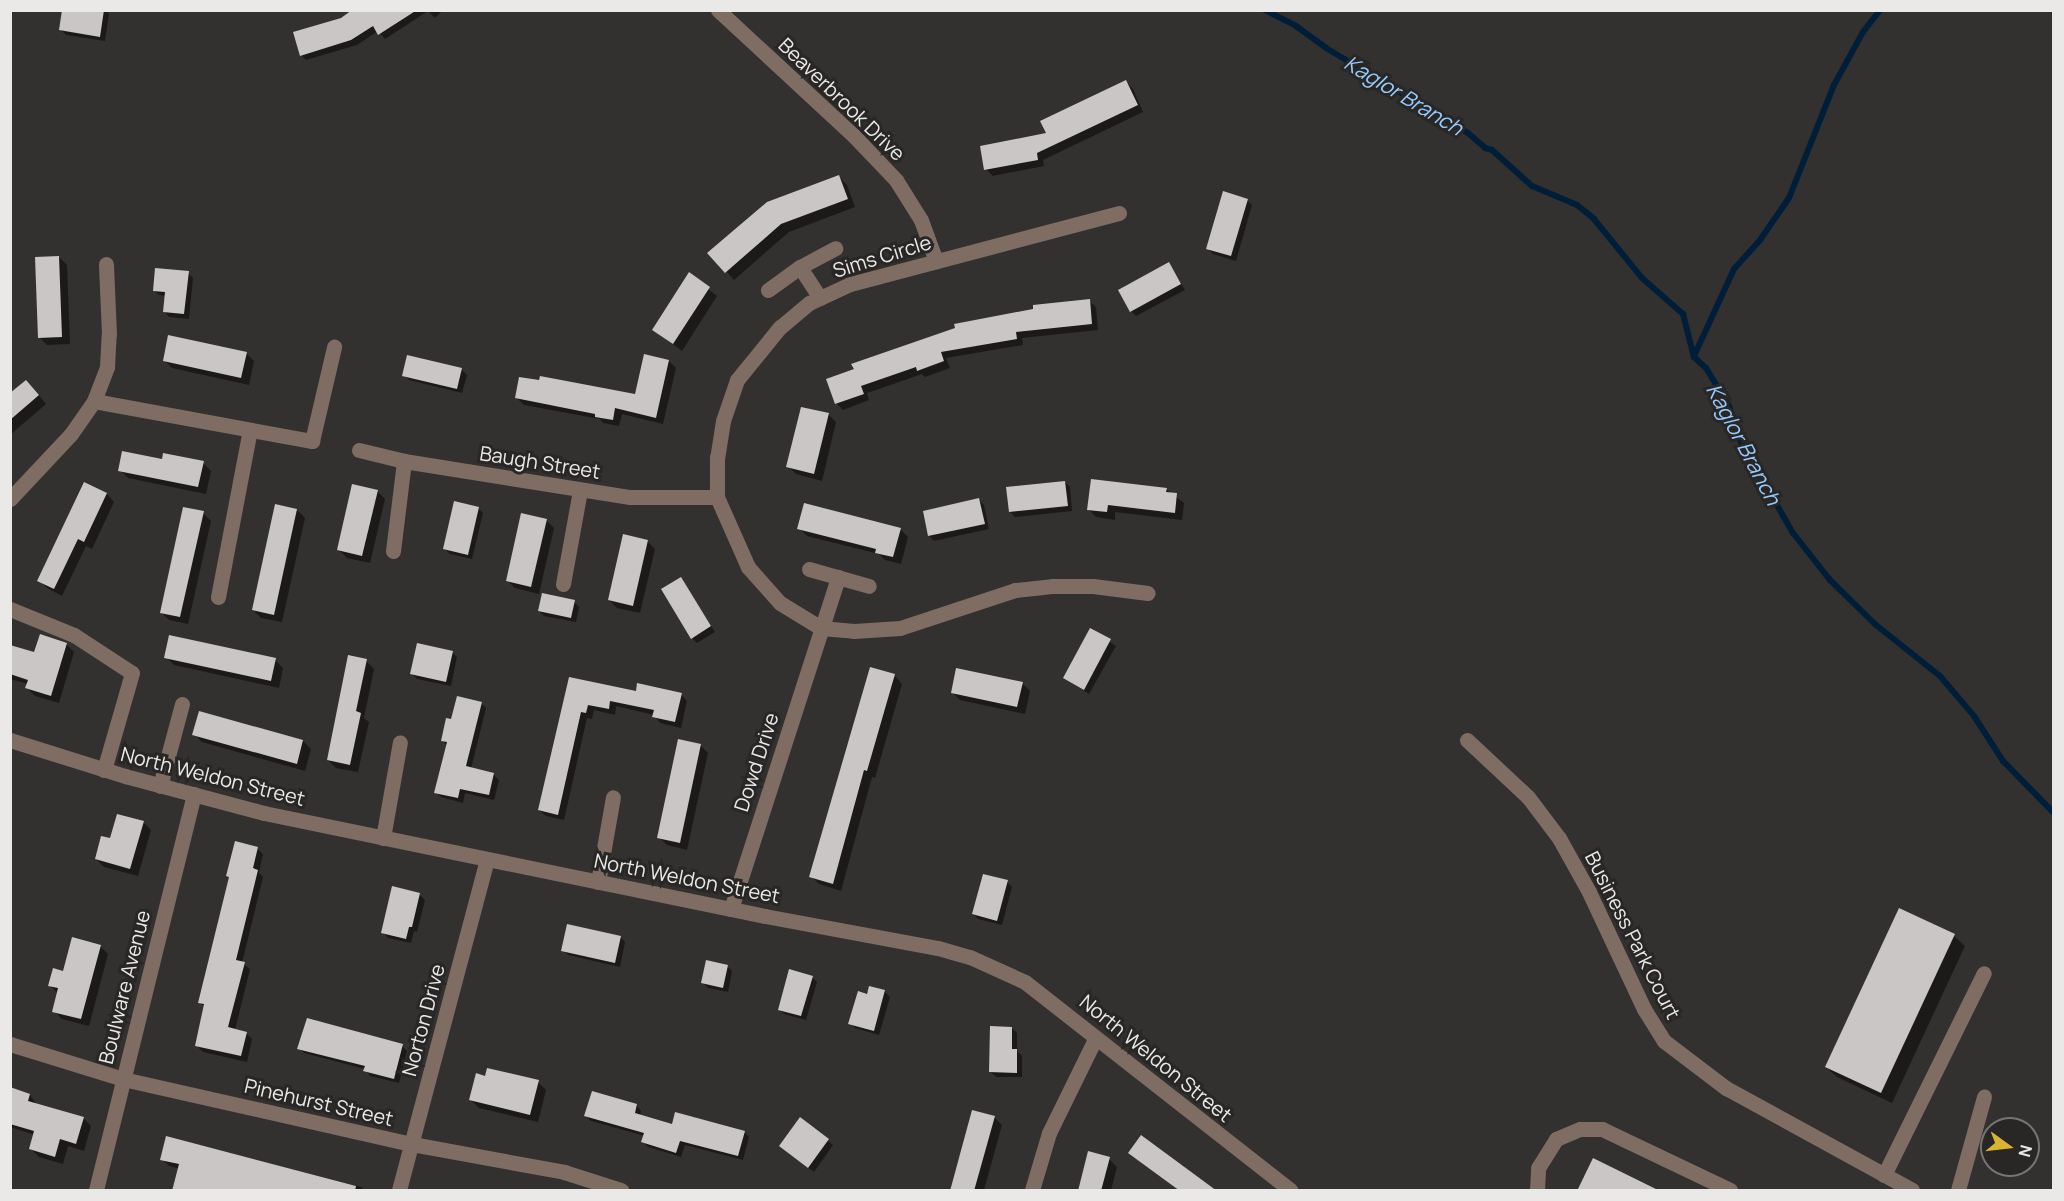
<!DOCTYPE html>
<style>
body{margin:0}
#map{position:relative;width:2064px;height:1201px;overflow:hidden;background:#33312f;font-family:Manrope,sans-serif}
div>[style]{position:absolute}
.shadow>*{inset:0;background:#0007}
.stream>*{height:6px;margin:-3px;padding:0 3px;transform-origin:3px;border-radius:3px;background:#011e38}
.building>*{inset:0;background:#c9c6c5}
.minor>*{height:15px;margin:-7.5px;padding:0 7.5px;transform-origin:7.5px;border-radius:7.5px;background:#7f6c62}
span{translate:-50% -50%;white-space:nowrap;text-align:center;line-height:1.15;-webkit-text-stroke:6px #292725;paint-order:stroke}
.street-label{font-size:20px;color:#eae9e8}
.water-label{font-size:21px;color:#96cbfe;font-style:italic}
.frame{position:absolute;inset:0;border:12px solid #eae9e8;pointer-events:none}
.north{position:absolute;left:1980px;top:1117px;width:60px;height:60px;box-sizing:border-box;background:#292725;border:2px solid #767573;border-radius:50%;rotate:105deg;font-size:16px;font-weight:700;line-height:24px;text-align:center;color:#eae9e8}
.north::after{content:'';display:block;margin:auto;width:21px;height:27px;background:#dab333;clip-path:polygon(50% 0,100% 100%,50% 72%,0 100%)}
</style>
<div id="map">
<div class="shadow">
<div style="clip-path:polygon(63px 10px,105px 10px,109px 14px,105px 41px,66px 35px,61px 30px)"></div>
<div style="clip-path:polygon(355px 10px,443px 10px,435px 18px,428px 11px,385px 39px,378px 31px,357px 45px,306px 60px,301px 55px)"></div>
<div style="clip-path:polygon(1126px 82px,1133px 89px,1143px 112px,1043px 160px,1044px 166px,993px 176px,986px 169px,1048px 134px)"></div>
<div style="clip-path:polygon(839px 177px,847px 185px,855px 207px,789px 232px,734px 280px,710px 253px)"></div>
<div style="clip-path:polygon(1247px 200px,1252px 205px,1236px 261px,1213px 254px,1208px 249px)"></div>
<div style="clip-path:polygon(59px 257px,67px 265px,70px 344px,47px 345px,39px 337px)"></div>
<div style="clip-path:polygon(1169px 264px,1185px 290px,1136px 316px,1131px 311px)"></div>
<div style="clip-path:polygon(188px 273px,193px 278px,189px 319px,169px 317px,164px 311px,166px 296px,159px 295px,154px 290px)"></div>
<div style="clip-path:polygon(689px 274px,717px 296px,682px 351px,653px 329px)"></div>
<div style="clip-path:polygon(1089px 301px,1096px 307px,1098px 330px,1022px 338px,1023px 345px,946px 358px,950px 368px,925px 377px,922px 374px,867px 393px,869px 400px,843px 410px,836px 403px,828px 380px)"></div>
<div style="clip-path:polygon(246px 353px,254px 361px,249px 385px,172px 368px,164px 360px)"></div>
<div style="clip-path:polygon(669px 361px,676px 368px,663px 424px,622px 414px,619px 426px,603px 423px,600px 419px,524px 405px,517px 398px,636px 396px)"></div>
<div style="clip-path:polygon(462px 370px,467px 375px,462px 393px,409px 380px,404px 375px)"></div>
<div style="clip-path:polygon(34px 389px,46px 404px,10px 435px,10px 395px)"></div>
<div style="clip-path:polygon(828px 414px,836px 422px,822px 481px,796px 474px,788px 466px)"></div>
<div style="clip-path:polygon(163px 461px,203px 463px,211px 471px,206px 494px,128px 478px,120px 470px)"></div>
<div style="clip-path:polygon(1065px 482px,1070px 487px,1072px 511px,1015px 517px,1010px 512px)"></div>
<div style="clip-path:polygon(85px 484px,107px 494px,114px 502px,92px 549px,86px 546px,62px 596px,47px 588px,39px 580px)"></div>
<div style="clip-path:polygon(1166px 489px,1184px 503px,1182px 520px,1115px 512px,1115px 520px,1096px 517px,1088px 509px)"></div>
<div style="clip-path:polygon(377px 491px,385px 499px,370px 563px,347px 558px,339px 550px)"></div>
<div style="clip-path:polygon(979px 500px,984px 505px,989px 529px,934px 541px,929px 536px,924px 512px)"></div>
<div style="clip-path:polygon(478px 508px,483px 513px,472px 559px,450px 554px,445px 549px)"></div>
<div style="clip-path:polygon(297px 510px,305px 518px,282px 622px,261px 618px,253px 610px)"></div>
<div style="clip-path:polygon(203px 513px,211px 521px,188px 624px,169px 620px,161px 612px)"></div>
<div style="clip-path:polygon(546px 520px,554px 528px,539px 594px,515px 588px,507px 580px)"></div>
<div style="clip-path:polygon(799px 528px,900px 529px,908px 537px,901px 564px,885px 560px,879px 554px,807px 536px)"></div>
<div style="clip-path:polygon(647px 541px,655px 549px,640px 613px,617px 608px,609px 600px)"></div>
<div style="clip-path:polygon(681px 579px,715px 632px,697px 643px,692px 638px)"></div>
<div style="clip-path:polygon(574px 602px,579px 607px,576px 622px,544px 616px,539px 611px)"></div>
<div style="clip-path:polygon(1091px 630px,1116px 646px,1089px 694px,1065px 678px)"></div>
<div style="clip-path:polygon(66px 644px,74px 652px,59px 703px,35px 696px,27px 688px,28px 684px,10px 679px,10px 647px,35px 654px)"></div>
<div style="clip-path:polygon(452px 652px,457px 657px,451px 686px,417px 679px,412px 674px)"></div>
<div style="clip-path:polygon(166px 657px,275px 660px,283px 668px,279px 688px,174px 665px)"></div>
<div style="clip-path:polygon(366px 661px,374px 669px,364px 718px,369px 722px,358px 772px,336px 768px,328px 760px)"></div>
<div style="clip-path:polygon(895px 676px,902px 684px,875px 778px,872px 777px,841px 891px,819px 884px,811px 876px)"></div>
<div style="clip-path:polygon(570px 679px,637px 693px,681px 694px,687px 701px,681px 728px,660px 723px,654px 715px,616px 706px,615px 715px,594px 710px,592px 719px,587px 718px,564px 820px,546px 816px,539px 810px)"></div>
<div style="clip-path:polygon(1022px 683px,1030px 691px,1025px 714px,960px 700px,952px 692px)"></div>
<div style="clip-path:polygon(481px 703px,486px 708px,471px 769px,494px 775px,499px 780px,494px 800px,465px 793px,463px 803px,441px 797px,436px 792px,447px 746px,442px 740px,452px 721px)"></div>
<div style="clip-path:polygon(194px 734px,303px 741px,311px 749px,305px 771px,202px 742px)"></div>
<div style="clip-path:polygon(700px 745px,708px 753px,687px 850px,667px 845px,659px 837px)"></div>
<div style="clip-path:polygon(143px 822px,151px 830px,138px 876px,104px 867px,96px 859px,111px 840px)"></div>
<div style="clip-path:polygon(257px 848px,263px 854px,259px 873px,263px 877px,242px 963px,250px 969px,235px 1030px,246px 1033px,252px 1039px,247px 1062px,203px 1052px,197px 1046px,205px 1007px,200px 1002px)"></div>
<div style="clip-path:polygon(1007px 882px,1012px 887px,1002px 925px,978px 919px,973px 914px)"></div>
<div style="clip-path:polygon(394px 888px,420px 895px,425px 900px,417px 932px,414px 931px,411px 943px,388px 938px,383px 932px)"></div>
<div style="clip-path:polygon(1954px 936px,1965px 946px,1892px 1103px,1837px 1077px,1826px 1067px)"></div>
<div style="clip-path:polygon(620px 937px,625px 942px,620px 967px,568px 955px,563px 950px)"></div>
<div style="clip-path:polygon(100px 946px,108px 954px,89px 1026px,62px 1019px,54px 1011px,58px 994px,50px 985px)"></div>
<div style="clip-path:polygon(727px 966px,732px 971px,728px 992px,708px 988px,703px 983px)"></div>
<div style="clip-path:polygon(812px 977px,817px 982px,806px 1020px,784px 1014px,779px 1009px)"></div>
<div style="clip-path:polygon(870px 987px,885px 992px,890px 997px,879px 1035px,855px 1028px,850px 1023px)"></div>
<div style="clip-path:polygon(1012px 1028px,1017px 1033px,1017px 1051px,1022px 1056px,1022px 1077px,996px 1077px,991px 1072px)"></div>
<div style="clip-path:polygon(402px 1046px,407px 1051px,399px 1083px,370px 1076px,365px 1069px,304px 1053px,299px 1048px)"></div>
<div style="clip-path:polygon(538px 1082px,546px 1090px,538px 1122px,479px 1108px,471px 1100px)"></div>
<div style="clip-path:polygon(10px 1089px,30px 1095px,37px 1105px,83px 1118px,91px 1126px,84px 1151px,68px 1146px,63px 1164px,39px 1157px,31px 1149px,35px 1135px,10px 1127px)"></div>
<div style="clip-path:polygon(636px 1105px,641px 1111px,640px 1116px,673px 1126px,744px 1132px,749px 1137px,743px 1160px,685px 1145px,681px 1157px,648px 1147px,643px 1142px,645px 1136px,591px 1121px,586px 1116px)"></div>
<div style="clip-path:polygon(994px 1117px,1002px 1125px,984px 1190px,951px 1190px)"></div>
<div style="clip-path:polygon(801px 1120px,833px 1145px,814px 1172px,786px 1151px)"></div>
<div style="clip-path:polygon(167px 1138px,361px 1187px,364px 1190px,260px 1190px,169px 1166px,162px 1159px)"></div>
<div style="clip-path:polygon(1109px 1159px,1117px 1167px,1111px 1190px,1079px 1190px)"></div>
</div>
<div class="stream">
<div style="left:1265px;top:10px;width:35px;rotate:27deg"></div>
<div style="left:1296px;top:26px;width:37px;rotate:36deg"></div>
<div style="left:1326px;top:48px;width:165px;rotate:30.9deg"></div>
<div style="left:1468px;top:133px;width:23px;rotate:41deg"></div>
<div style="left:1485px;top:148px;width:7px;rotate:16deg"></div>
<div style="left:1492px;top:150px;width:54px;rotate:42deg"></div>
<div style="left:1532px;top:186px;width:49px;rotate:22.9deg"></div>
<div style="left:1577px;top:205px;width:22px;rotate:39deg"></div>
<div style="left:1594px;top:219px;width:76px;rotate:50.9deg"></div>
<div style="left:1642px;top:278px;width:55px;rotate:41.3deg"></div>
<div style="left:1683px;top:314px;width:44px;rotate:75.7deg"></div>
<div style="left:1694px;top:357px;width:16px;rotate:43deg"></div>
<div style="left:1706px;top:368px;width:44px;rotate:58.8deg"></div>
<div style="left:1729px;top:406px;width:38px;rotate:72deg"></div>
<div style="left:1741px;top:442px;width:105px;rotate:60.3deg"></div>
<div style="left:1793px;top:533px;width:60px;rotate:51.8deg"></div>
<div style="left:1830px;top:580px;width:64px;rotate:44.4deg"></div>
<div style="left:1876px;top:625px;width:82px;rotate:38.6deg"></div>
<div style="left:1940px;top:676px;width:52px;rotate:49.6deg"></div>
<div style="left:1974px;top:716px;width:54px;rotate:57.2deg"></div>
<div style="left:2003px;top:761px;width:73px;rotate:45.6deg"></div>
<div style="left:1694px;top:356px;width:96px;rotate:-65.3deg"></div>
<div style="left:1734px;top:269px;width:39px;rotate:-48deg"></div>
<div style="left:1760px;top:240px;width:51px;rotate:-55.4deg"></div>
<div style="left:1789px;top:198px;width:122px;rotate:-68.3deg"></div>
<div style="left:1834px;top:85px;width:60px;rotate:-61.3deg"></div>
<div style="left:1863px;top:32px;width:28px;rotate:-52deg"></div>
</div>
<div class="building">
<div style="clip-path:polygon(62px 10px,104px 10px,100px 37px,59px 30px)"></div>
<div style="clip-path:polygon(352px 10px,417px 10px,378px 35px,373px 26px,351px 40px,300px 56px,293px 32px,341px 18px)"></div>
<div style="clip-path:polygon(1126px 80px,1138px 105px,1037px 153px,1038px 160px,984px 170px,980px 146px,1046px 133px,1040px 121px)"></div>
<div style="clip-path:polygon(839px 175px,848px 199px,781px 224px,725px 273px,707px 253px,767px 202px)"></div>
<div style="clip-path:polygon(1223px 191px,1248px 199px,1231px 256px,1206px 249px)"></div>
<div style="clip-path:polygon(59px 256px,62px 337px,38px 338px,35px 257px)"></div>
<div style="clip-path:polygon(1169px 262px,1181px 284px,1130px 312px,1118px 290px)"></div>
<div style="clip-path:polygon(155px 268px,189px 271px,184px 314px,163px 312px,165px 292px,153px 291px)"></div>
<div style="clip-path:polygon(689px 272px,710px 287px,673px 344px,652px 330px)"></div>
<div style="clip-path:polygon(1090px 299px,1092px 324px,1016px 332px,1017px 339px,941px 352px,944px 361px,917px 371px,916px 367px,861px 386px,864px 394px,835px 404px,826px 379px,854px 369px,851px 364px,955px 328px,954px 324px,1033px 309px,1033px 305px)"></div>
<div style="clip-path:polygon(168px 335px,247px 352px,241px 378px,163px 361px)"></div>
<div style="clip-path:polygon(644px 354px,669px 360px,656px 418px,615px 408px,613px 420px,595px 417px,595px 414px,515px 398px,519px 377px,539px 380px,540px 376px,635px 394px)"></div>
<div style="clip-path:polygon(407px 355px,462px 368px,457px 389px,402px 376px)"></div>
<div style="clip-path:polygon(26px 380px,39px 395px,10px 420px,10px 393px)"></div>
<div style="clip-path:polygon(801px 407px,829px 413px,814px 474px,786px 467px)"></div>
<div style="clip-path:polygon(122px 451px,162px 459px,163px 453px,204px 461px,198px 487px,118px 471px)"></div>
<div style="clip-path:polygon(1091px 479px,1167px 488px,1166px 492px,1177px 493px,1175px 513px,1108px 505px,1107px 512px,1087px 510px)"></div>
<div style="clip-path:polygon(1065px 481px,1068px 506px,1009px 512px,1006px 487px)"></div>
<div style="clip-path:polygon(84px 482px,107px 493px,84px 542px,78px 539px,54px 589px,37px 581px)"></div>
<div style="clip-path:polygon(352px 484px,378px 490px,362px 556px,337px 550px)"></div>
<div style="clip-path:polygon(979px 498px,985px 524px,928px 536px,923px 511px)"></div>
<div style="clip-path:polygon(454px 501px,479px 507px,468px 555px,443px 549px)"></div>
<div style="clip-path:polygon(804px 503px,901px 528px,893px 557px,875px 553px,876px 549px,797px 529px)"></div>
<div style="clip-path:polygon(275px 504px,297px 509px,274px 615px,252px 610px)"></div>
<div style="clip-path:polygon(183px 507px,204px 511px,180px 617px,160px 613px)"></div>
<div style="clip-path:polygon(521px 513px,547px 519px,531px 587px,506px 581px)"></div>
<div style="clip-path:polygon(623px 534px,648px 540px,633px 606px,608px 600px)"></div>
<div style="clip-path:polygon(681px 577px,711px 626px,691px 639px,661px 589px)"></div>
<div style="clip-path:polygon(542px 593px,575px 600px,571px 618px,538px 611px)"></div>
<div style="clip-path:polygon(1090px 628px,1111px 639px,1084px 690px,1063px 678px)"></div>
<div style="clip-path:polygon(40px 634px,67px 643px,51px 696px,25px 688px,28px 680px,10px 674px,10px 645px,34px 652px)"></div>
<div style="clip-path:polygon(169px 635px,276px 658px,271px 681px,164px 658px)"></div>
<div style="clip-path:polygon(417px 643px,453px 651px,446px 682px,410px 674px)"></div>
<div style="clip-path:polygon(348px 655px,367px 659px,356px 711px,361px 713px,350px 765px,327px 760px)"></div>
<div style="clip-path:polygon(870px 667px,895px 674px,867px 771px,864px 770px,833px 884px,809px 877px)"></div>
<div style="clip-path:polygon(956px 668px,1023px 682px,1017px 707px,951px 693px)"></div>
<div style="clip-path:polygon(569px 677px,636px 691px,637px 683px,682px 693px,675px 722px,652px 717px,654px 710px,610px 701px,609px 709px,588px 705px,586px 713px,581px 712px,558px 815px,538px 810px)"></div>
<div style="clip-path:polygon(457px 696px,482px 702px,466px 766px,494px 773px,489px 795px,460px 789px,458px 798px,434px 793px,447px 742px,441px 741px,446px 718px,451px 719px)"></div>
<div style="clip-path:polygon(199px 711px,303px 740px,297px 764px,192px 735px)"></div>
<div style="clip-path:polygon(678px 739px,701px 744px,680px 843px,657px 838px)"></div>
<div style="clip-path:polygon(117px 814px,144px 821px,130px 869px,95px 859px,101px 836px,110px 838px)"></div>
<div style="clip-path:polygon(235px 841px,258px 847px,253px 868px,258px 870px,236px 960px,245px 962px,228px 1027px,247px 1032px,241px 1056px,195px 1046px,204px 1004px,198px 1003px,229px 877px,226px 876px)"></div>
<div style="clip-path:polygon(983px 874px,1008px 880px,997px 921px,972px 914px)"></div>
<div style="clip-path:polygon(392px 886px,420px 893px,412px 927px,409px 927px,406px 939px,381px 933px)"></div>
<div style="clip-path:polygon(1899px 908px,1955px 934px,1881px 1093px,1825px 1067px)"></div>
<div style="clip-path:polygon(567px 924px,621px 936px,615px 963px,561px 951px)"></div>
<div style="clip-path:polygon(72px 937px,101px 945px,81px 1019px,52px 1012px,58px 988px,48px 986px,53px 968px,63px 971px)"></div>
<div style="clip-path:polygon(706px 960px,728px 965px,723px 988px,701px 983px)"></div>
<div style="clip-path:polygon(789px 969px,813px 976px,801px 1016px,778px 1010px)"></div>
<div style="clip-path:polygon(869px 986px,885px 990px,874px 1031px,848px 1024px,858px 991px,867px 994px)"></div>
<div style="clip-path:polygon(307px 1018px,403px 1044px,394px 1079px,363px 1071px,365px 1066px,297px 1049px)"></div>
<div style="clip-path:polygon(990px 1026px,1012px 1027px,1012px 1049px,1017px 1049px,1017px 1073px,989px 1072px)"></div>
<div style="clip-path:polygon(487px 1068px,539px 1080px,530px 1115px,469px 1100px,476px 1073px,485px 1076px)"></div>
<div style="clip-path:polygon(10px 1087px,30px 1094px,28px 1101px,84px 1117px,76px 1144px,60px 1139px,55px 1157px,29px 1149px,34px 1131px,10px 1124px)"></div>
<div style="clip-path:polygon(592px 1091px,637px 1104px,635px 1113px,672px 1124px,675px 1112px,745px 1131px,738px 1156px,680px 1141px,676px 1153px,641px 1142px,644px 1133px,584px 1116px)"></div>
<div style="clip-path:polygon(972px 1110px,995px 1116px,974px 1191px,950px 1191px)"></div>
<div style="clip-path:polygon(800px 1117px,829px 1139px,808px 1168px,779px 1146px)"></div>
<div style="clip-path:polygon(1141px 1135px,1217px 1191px,1180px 1191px,1128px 1153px)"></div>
<div style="clip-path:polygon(166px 1136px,356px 1186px,355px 1191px,172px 1191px,179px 1164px,160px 1160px)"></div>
<div style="clip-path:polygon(1088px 1151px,1110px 1157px,1101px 1191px,1078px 1191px)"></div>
<div style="clip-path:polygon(1593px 1158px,1660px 1191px,1577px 1191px)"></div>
</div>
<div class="minor">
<div style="left:718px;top:10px;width:185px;rotate:42.8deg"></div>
<div style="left:854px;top:136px;width:61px;rotate:46.3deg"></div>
<div style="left:896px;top:180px;width:47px;rotate:58deg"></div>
<div style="left:921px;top:220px;width:44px;rotate:69.9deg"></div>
<div style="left:1119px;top:213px;width:278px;rotate:165.2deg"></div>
<div style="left:850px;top:284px;width:45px;rotate:155.1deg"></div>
<div style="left:809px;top:303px;width:38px;rotate:140deg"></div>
<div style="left:780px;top:327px;width:68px;rotate:129.1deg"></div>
<div style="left:737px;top:380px;width:43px;rotate:108.9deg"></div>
<div style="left:723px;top:421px;width:36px;rotate:99deg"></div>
<div style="left:717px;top:457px;width:40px;rotate:90deg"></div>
<div style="left:717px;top:497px;width:77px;rotate:66.1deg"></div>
<div style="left:748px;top:567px;width:48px;rotate:48.4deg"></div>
<div style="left:780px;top:603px;width:48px;rotate:31.4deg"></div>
<div style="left:821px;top:628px;width:33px;rotate:5deg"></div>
<div style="left:854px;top:631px;width:46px;rotate:-3.7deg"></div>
<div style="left:900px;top:628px;width:121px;rotate:-18.3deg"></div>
<div style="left:1015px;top:590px;width:37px;rotate:-6deg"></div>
<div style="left:1052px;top:586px;width:41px"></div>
<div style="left:1093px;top:586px;width:55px;rotate:7.3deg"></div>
<div style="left:768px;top:290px;width:39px;rotate:-36deg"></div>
<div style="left:820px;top:298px;width:37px;rotate:-123deg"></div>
<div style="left:800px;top:267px;width:40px;rotate:-28deg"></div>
<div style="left:94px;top:401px;width:222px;rotate:10.4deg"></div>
<div style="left:312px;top:441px;width:97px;rotate:-76.8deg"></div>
<div style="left:359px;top:450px;width:46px;rotate:13.7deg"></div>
<div style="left:404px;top:461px;width:229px;rotate:9.1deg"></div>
<div style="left:630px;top:497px;width:87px"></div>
<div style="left:10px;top:499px;width:89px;rotate:-46.8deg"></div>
<div style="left:71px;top:434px;width:40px;rotate:-55.1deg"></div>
<div style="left:94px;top:401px;width:36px;rotate:-69deg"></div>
<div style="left:107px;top:367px;width:33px;rotate:-87deg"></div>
<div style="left:109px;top:334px;width:70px;rotate:-92.5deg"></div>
<div style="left:393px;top:551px;width:91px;rotate:-83deg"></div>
<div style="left:809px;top:569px;width:62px;rotate:15.8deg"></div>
<div style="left:563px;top:584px;width:96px;rotate:-79.7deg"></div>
<div style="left:218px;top:597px;width:170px;rotate:-79.2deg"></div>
<div style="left:10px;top:609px;width:69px;rotate:22.1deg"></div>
<div style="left:74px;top:635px;width:69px;rotate:33.2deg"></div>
<div style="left:132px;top:673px;width:101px;rotate:106.1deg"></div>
<div style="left:10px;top:740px;width:121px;rotate:17.4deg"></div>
<div style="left:125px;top:776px;width:144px;rotate:14.9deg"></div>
<div style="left:264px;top:813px;width:511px;rotate:11.62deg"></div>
<div style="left:765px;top:916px;width:176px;rotate:10.5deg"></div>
<div style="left:938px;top:948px;width:33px;rotate:16deg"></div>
<div style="left:970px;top:957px;width:60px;rotate:24.4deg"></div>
<div style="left:1025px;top:982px;width:337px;rotate:38.1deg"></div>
<div style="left:1467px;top:740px;width:83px;rotate:43.1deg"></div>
<div style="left:1528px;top:797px;width:51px;rotate:52.9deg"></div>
<div style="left:1559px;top:838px;width:62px;rotate:60.9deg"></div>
<div style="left:1589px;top:892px;width:129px;rotate:64.8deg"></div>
<div style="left:1644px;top:1009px;width:38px;rotate:58deg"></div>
<div style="left:1664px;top:1041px;width:78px;rotate:37.2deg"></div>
<div style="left:1726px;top:1088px;width:212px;rotate:28.7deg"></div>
<div style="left:160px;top:786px;width:85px;rotate:-75deg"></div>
<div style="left:383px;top:838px;width:97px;rotate:-80deg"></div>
<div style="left:598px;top:882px;width:86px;rotate:-80deg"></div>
<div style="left:731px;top:909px;width:349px;rotate:-72.1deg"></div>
<div style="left:10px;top:1044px;width:118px;rotate:17.2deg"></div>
<div style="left:123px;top:1079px;width:296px;rotate:12.7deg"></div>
<div style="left:412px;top:1144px;width:155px;rotate:10.4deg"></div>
<div style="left:564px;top:1172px;width:60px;rotate:17.5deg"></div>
<div style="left:1884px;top:1175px;width:225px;rotate:-63.7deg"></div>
<div style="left:96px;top:1190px;width:408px;rotate:-76.1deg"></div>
<div style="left:399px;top:1190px;width:342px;rotate:-75.1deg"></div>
<div style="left:1032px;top:1190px;width:59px;rotate:-73.4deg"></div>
<div style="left:1049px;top:1133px;width:105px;rotate:-63.9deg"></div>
<div style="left:1537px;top:1190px;width:22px;rotate:-87deg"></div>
<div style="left:1538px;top:1168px;width:34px;rotate:-58deg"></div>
<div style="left:1556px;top:1139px;width:26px;rotate:-23deg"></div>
<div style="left:1580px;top:1129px;width:22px"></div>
<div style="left:1602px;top:1129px;width:142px;rotate:25.5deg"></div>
<div style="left:1958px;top:1190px;width:97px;rotate:-74.4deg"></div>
</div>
<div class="street-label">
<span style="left:842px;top:99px;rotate:44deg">Beaverbrook Drive</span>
<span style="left:882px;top:256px;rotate:-17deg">Sims Circle</span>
<span style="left:540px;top:462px;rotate:9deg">Baugh Street</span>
<span style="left:756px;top:762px;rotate:-72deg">Dowd Drive</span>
<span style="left:213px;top:776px;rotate:14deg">North Weldon Street</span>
<span style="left:687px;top:878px;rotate:11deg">North Weldon Street</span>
<span style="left:1633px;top:935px;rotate:63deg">Business Park Court</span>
<span style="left:124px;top:987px;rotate:-76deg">Boulware Avenue</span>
<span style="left:423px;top:1020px;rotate:-75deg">Norton Drive</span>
<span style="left:1156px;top:1058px;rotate:39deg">North Weldon Street</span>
<span style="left:319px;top:1102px;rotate:13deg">Pinehurst Street</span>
</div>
<div class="water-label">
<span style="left:1404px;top:95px;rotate:31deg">Kaglor Branch</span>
<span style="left:1744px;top:444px;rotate:62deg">Kaglor Branch</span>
</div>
<div class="frame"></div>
<div class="north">N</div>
</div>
